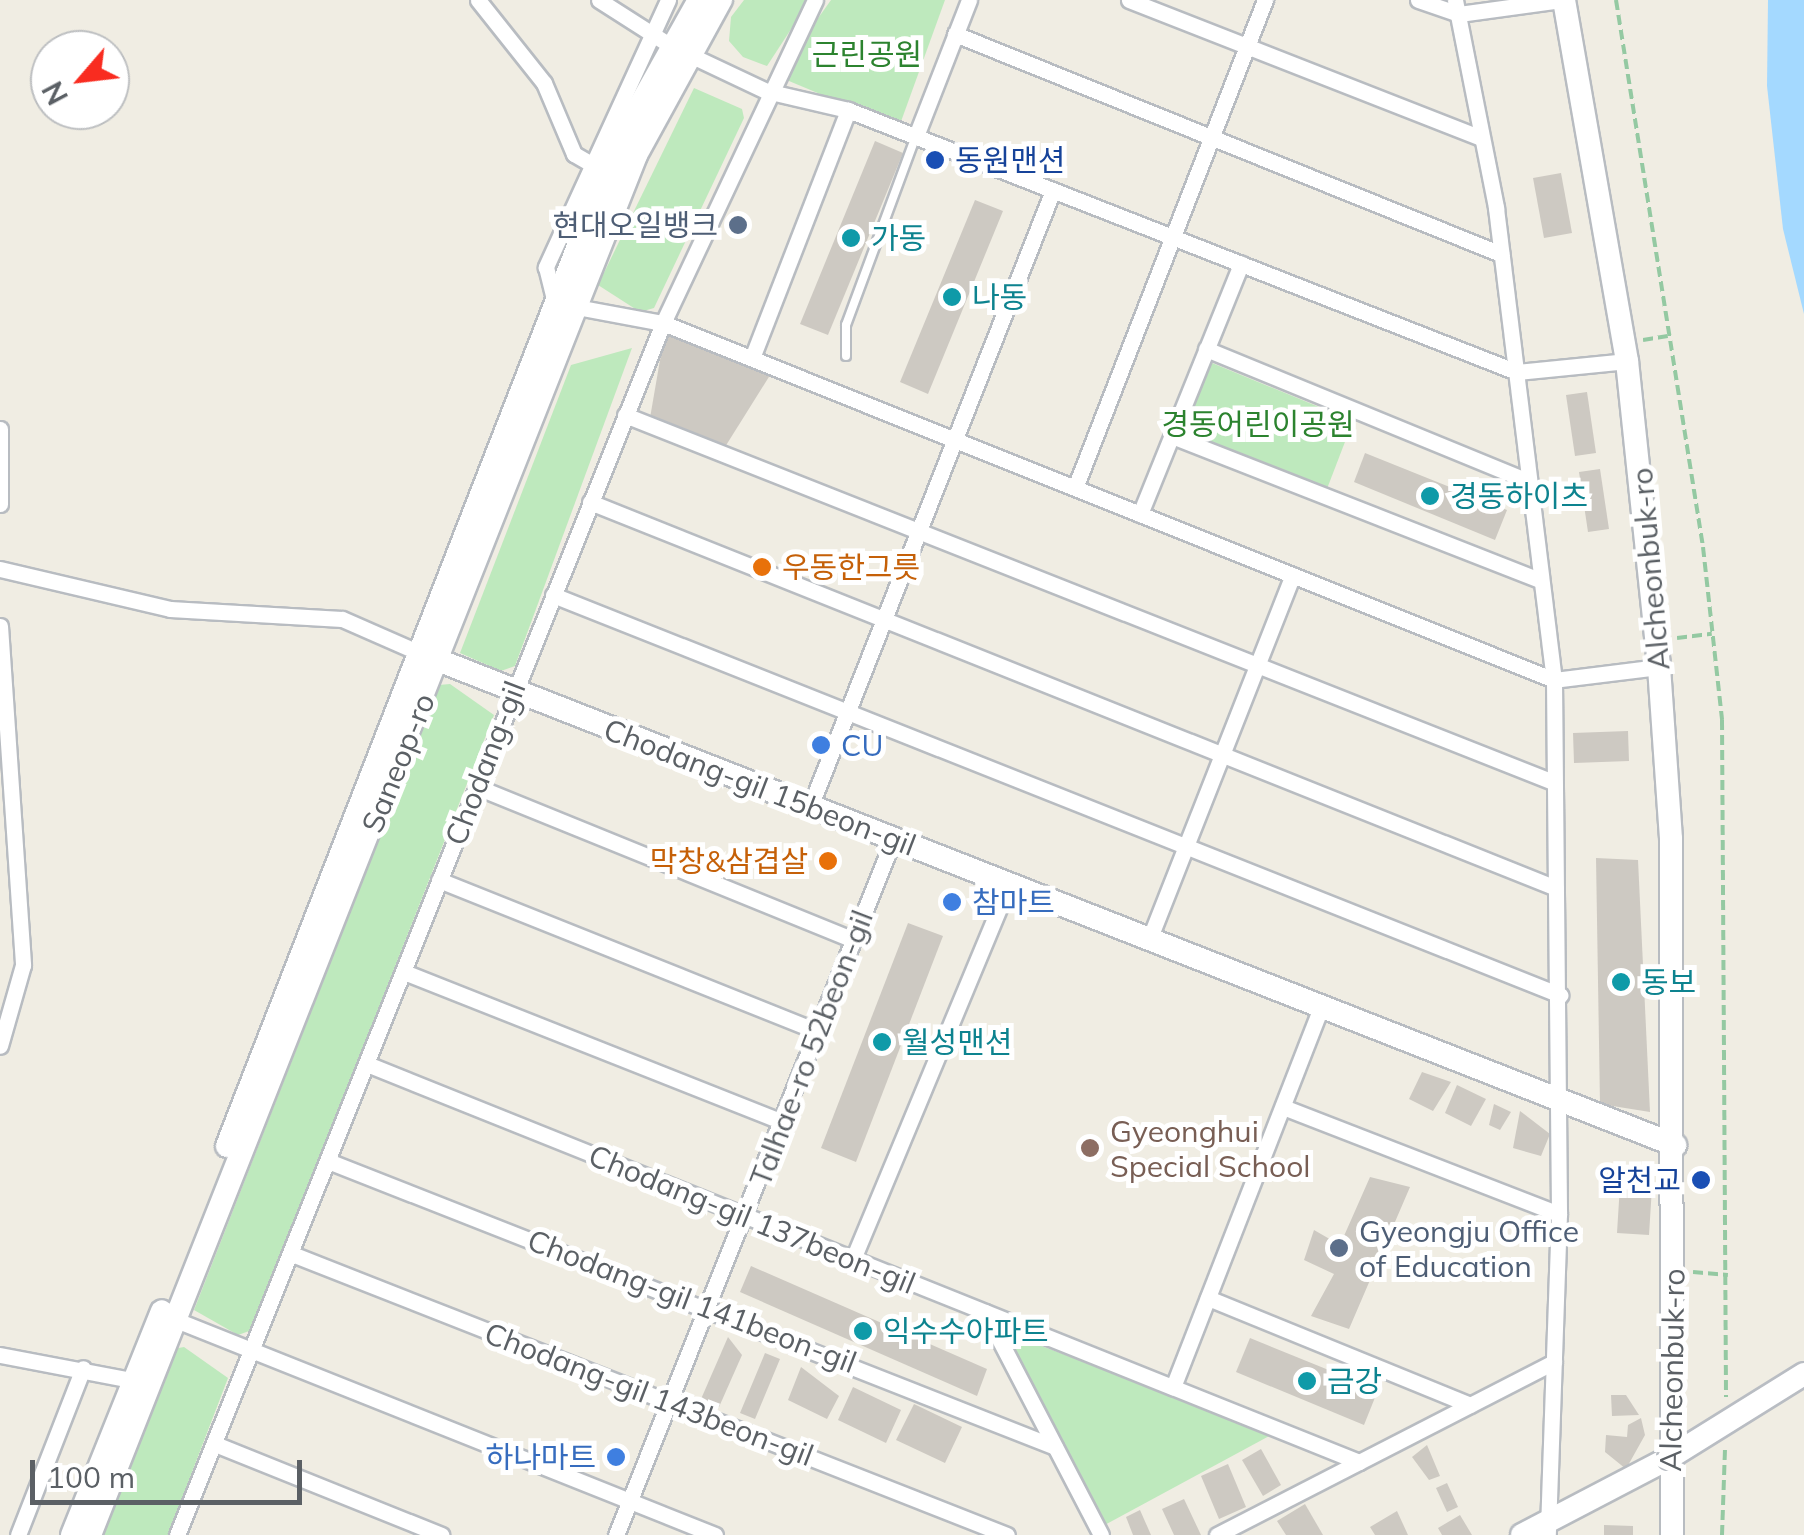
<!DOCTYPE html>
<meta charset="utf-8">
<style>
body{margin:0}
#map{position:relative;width:1804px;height:1535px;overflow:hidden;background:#f0ede3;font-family:Mulish,"Noto Sans KR",sans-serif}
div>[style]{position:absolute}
.green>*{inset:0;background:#bee9bd}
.water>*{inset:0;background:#a4d9ff}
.building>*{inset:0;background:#cdc9c2}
.path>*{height:4px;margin-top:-2px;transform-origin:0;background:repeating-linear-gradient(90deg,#94c9a2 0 10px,transparent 0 15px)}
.roads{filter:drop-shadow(2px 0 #b8bcc1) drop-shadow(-2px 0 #b8bcc1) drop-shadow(0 2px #b8bcc1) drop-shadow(0 -2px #b8bcc1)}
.lane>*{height:8px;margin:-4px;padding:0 4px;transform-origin:4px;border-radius:4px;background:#fff}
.street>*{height:15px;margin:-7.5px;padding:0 7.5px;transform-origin:7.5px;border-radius:7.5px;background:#fff}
.secondary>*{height:22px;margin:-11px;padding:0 11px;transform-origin:11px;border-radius:11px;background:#fff}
.bridges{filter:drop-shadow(2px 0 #b9bdc3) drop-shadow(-2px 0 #b9bdc3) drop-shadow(0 2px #b9bdc3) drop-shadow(0 -2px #b9bdc3)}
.secondary-bridge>*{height:22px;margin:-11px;padding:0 11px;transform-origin:11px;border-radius:11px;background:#fff}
.dots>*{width:28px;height:28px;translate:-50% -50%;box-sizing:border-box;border:5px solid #fff;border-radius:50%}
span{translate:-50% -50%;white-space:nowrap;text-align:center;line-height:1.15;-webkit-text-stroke:10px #fff;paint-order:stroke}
.park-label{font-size:30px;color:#2c832f}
.transit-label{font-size:30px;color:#164399}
.left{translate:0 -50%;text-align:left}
.right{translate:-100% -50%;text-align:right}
.service-label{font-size:30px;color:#4e5e75}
.culture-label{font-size:30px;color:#0d838f}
.food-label{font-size:30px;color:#c56008}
.street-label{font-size:30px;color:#5b6065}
.shop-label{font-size:30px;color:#366cbe}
.education-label{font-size:30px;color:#785e54}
.north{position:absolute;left:30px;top:30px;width:100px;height:100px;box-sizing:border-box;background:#fff;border:2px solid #bdbfc1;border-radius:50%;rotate:242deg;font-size:28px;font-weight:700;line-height:40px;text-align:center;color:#5b6065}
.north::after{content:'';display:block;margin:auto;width:35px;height:45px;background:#f92c20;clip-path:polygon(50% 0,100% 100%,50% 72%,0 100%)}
.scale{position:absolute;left:30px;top:1460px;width:272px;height:45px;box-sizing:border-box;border:5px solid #5b6065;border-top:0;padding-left:12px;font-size:30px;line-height:35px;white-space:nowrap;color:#5b6065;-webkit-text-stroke:8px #fff;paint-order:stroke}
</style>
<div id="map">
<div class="green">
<div style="clip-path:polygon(744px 0,810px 0,767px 66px,743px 57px,729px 41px,731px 17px)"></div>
<div style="clip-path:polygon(831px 0,945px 0,899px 127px,777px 76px)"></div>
<div style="clip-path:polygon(694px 88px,742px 109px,744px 118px,654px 308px,640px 312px,598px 285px)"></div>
<div style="clip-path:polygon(632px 348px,515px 666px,501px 671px,460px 653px,571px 365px)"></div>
<div style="clip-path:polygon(1212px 363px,1353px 421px,1325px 494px,1182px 436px)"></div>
<div style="clip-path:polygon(450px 684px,494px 715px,252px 1330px,238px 1335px,194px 1310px,439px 685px)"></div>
<div style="clip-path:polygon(1004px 1332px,1275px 1433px,1101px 1527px)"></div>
<div style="clip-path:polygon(184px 1347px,228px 1378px,168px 1535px,102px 1535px,173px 1349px)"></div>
</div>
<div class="water">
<div style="clip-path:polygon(1768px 0,1804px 0,1804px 314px,1783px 229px,1767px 86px)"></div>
</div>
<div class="building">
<div style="clip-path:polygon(875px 141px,903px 153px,828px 335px,800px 324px)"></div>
<div style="clip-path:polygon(1561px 173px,1572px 233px,1544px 238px,1533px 178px)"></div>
<div style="clip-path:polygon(975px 200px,1003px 211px,928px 394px,900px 382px)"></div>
<div style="clip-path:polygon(665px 331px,772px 372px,725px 447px,650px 418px)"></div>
<div style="clip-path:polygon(1587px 392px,1596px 453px,1575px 456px,1566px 395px)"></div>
<div style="clip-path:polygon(1365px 453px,1507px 510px,1495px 540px,1354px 482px)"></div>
<div style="clip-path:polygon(1600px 469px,1609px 529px,1588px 532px,1579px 472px)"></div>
<div style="clip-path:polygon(1628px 731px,1629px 761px,1574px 763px,1573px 733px)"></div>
<div style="clip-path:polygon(1596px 858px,1638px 860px,1650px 1112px,1600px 1104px)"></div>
<div style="clip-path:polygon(908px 923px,943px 936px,856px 1162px,821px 1148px)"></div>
<div style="clip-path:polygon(1422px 1072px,1451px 1082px,1433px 1111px,1409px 1099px)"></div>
<div style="clip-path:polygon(1457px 1085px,1486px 1099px,1471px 1126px,1445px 1113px)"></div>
<div style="clip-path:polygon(1494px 1104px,1511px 1112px,1500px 1130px,1489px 1125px)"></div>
<div style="clip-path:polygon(1520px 1111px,1550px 1134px,1541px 1156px,1513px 1148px)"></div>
<div style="clip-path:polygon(1621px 1169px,1653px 1171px,1649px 1235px,1617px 1233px)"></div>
<div style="clip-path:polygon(1370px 1177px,1410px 1187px,1349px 1329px,1311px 1316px,1334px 1274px,1304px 1260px,1314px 1230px,1340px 1245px)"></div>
<div style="clip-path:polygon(751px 1266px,987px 1369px,977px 1396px,740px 1292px)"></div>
<div style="clip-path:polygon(728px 1337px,742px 1355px,719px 1407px,701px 1399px)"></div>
<div style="clip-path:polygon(1250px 1338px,1378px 1390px,1364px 1425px,1236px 1372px)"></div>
<div style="clip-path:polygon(765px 1353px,780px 1359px,755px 1419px,740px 1413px)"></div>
<div style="clip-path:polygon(801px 1367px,839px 1396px,827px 1419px,788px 1400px)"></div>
<div style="clip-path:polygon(853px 1387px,901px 1410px,886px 1443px,838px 1420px)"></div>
<div style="clip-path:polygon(1611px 1395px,1626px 1395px,1639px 1415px,1612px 1416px)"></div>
<div style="clip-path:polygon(914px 1404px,962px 1427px,945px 1463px,896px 1440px)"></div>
<div style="clip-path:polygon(1641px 1418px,1645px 1435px,1626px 1469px,1605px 1452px,1606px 1435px,1627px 1437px,1628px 1425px)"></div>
<div style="clip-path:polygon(1427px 1445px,1440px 1476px,1429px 1480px,1412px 1457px)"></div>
<div style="clip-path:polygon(1261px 1449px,1281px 1485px,1263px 1496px,1242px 1460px)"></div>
<div style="clip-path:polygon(1228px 1464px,1246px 1507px,1219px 1519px,1201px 1476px)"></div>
<div style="clip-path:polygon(1447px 1483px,1458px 1507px,1447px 1512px,1436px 1488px)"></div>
<div style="clip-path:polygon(1184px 1499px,1201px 1535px,1174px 1535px,1162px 1509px)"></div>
<div style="clip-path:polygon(1305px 1504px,1323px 1535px,1286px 1535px,1277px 1521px)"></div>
<div style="clip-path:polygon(1140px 1510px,1151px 1535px,1133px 1535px,1126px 1517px)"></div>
<div style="clip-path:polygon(1397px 1511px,1408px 1535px,1375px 1535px,1370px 1527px)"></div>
<div style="clip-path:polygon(1460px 1515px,1472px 1535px,1442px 1535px,1438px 1528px)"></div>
<div style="clip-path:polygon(1604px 1525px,1633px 1526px,1633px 1535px,1604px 1535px)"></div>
</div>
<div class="path">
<div style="left:1616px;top:0;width:554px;rotate:80.96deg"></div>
<div style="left:1703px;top:547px;width:174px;rotate:83.7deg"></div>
<div style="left:1722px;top:720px;width:677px;rotate:89.66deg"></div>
<div style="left:1643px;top:340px;width:25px;rotate:-9deg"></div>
<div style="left:1677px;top:638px;width:35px;rotate:-7deg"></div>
<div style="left:1693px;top:1272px;width:35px;rotate:5deg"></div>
<div style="left:1722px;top:1535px;width:88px;rotate:-88deg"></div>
</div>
<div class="roads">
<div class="lane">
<div style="left:846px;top:356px;width:31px;rotate:-90deg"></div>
<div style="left:846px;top:325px;width:199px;rotate:-69.7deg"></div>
</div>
<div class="street">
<div style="left:478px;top:0;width:106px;rotate:51.5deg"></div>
<div style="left:544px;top:83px;width:77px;rotate:67.1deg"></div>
<div style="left:574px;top:154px;width:16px;rotate:30deg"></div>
<div style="left:599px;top:0;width:85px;rotate:32.6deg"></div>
<div style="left:671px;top:46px;width:105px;rotate:25.3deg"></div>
<div style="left:766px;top:91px;width:84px;rotate:13deg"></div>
<div style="left:848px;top:110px;width:718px;rotate:21.39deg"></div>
<div style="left:1517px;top:372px;width:111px;rotate:-5.7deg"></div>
<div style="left:668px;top:0;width:294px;rotate:114.6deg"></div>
<div style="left:546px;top:267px;width:37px;rotate:76deg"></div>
<div style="left:555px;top:303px;width:110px;rotate:10.5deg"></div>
<div style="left:663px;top:323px;width:960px;rotate:21.83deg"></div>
<div style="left:1554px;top:680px;width:106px;rotate:-7.1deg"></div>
<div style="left:1129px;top:0;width:379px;rotate:21.4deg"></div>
<div style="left:1418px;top:0;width:43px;rotate:18.9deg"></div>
<div style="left:1459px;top:14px;width:103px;rotate:-7.8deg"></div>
<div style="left:1455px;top:0;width:212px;rotate:78.8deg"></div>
<div style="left:1496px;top:208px;width:476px;rotate:83deg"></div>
<div style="left:1554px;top:680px;width:534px;rotate:89.46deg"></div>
<div style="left:1559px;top:1214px;width:321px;rotate:92deg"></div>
<div style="left:955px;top:34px;width:589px;rotate:21.95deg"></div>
<div style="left:916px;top:136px;width:146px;rotate:-68.7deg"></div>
<div style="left:1206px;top:349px;width:348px;rotate:22.3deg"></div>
<div style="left:752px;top:358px;width:266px;rotate:-68.8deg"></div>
<div style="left:625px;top:415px;width:998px;rotate:21.58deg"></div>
<div style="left:0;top:429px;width:75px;rotate:90deg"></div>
<div style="left:1172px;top:436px;width:395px;rotate:21.4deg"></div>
<div style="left:1075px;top:488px;width:524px;rotate:-68.73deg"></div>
<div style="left:590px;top:502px;width:1040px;rotate:21.78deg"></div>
<div style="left:1140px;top:514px;width:270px;rotate:-68deg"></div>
<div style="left:0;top:569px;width:175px;rotate:13.2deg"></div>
<div style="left:170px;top:609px;width:172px;rotate:3.3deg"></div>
<div style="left:342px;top:619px;width:87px;rotate:23.6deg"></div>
<div style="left:553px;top:595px;width:1084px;rotate:21.66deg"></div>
<div style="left:0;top:626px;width:340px;rotate:86.1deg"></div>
<div style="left:23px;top:965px;width:84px;rotate:105.9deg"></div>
<div style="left:477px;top:787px;width:406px;rotate:22.1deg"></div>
<div style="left:810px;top:807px;width:663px;rotate:-68.5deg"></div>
<div style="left:439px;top:880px;width:407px;rotate:21.8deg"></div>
<div style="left:1149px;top:940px;width:392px;rotate:-68.5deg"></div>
<div style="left:404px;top:972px;width:405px;rotate:21.6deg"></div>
<div style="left:367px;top:1064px;width:1069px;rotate:21.86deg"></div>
<div style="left:1283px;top:1107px;width:296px;rotate:21.2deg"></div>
<div style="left:328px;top:1161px;width:781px;rotate:21.47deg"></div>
<div style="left:292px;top:1254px;width:768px;rotate:21.46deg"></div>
<div style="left:853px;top:1259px;width:405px;rotate:-67.4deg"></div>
<div style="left:1208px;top:1298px;width:283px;rotate:22.2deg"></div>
<div style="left:985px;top:1312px;width:251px;rotate:62.5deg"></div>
<div style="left:166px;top:1316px;width:591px;rotate:21.75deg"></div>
<div style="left:0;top:1355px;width:133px;rotate:10.8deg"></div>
<div style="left:1173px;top:1387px;width:407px;rotate:-68.7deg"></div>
<div style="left:215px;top:1444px;width:244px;rotate:21.9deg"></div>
<div style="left:18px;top:1535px;width:179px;rotate:-68.7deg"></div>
<div style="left:177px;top:1535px;width:1306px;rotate:-68.15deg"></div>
<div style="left:663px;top:323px;width:357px;rotate:-64.8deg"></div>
<div style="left:616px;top:1535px;width:748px;rotate:-68.27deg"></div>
<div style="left:1217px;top:1535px;width:379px;rotate:-27.2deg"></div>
</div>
<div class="secondary">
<div style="left:1564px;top:0;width:366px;rotate:80.1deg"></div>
<div style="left:1627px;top:361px;width:308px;rotate:84deg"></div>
<div style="left:1659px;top:667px;width:172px;rotate:86deg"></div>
<div style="left:1671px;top:839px;width:696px;rotate:89.92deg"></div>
<div style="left:425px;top:655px;width:1343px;rotate:21.41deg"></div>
<div style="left:227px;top:1146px;width:1073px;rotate:-68.69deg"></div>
<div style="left:617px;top:146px;width:167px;rotate:-60.7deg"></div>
<div style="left:72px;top:1535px;width:241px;rotate:-68.1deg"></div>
<div style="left:90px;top:1535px;width:1484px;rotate:-68.41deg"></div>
<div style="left:636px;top:155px;width:177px;rotate:-61.3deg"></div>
<div style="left:1522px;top:1535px;width:166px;rotate:-27.6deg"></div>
</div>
</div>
<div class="bridges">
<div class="secondary-bridge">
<div style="left:1669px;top:1458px;width:159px;rotate:-31.9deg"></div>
</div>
</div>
<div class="dots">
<div style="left:935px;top:160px;background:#1a4fb4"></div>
<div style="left:738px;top:225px;background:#5c6f8a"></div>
<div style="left:851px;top:238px;background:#0f9aa8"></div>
<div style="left:952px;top:297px;background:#0f9aa8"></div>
<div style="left:1430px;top:496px;background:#0f9aa8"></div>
<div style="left:762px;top:567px;background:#e8710a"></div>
<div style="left:821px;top:745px;background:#3f7fe0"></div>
<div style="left:828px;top:861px;background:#e8710a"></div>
<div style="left:952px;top:902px;background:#3f7fe0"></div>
<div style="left:1621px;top:982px;background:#0f9aa8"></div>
<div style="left:882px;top:1042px;background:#0f9aa8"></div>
<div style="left:1090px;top:1148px;background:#8d6e63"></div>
<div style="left:1701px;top:1180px;background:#1a4fb4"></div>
<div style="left:1339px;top:1248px;background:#5c6f8a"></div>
<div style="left:863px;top:1331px;background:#0f9aa8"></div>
<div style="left:1307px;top:1381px;background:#0f9aa8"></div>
<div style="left:616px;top:1457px;background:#3f7fe0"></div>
</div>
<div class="park-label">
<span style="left:867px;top:54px">근린공원</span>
<span style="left:1258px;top:424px">경동어린이공원</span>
</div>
<div class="transit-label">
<span class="left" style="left:955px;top:160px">동원맨션</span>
<span class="right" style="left:1681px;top:1180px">알천교</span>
</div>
<div class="service-label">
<span class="right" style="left:718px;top:225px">현대오일뱅크</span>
<span class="left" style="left:1359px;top:1248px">Gyeongju Office<br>of Education</span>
</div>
<div class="culture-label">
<span class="left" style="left:871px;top:238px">가동</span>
<span class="left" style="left:972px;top:297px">나동</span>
<span class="left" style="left:1450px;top:496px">경동하이츠</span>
<span class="left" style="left:1641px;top:982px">동보</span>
<span class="left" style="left:902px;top:1042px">월성맨션</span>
<span class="left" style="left:883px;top:1331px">익수수아파트</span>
<span class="left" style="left:1327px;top:1381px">금강</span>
</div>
<div class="food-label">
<span class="left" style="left:782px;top:567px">우동한그릇</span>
<span class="right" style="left:808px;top:861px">막창&amp;삼겹살</span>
</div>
<div class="street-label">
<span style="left:1650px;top:569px;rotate:-95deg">Alcheonbuk-ro</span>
<span style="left:398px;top:763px;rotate:-68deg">Saneop-ro</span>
<span style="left:485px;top:763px;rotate:-69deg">Chodang-gil</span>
<span style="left:760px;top:787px;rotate:21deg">Chodang-gil 15beon-gil</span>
<span style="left:811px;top:1048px;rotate:-69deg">Talhae-ro 52beon-gil</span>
<span style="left:752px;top:1219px;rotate:22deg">Chodang-gil 137beon-gil</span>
<span style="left:692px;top:1301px;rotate:21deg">Chodang-gil 141beon-gil</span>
<span style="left:1672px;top:1370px;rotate:-89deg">Alcheonbuk-ro</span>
<span style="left:649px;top:1394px;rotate:21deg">Chodang-gil 143beon-gil</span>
</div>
<div class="shop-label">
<span class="left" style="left:841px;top:745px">CU</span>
<span class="left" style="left:972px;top:902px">참마트</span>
<span class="right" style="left:596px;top:1457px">하나마트</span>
</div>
<div class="education-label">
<span class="left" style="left:1110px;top:1148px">Gyeonghui<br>Special School</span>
</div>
<div class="north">N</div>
<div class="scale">100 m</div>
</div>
